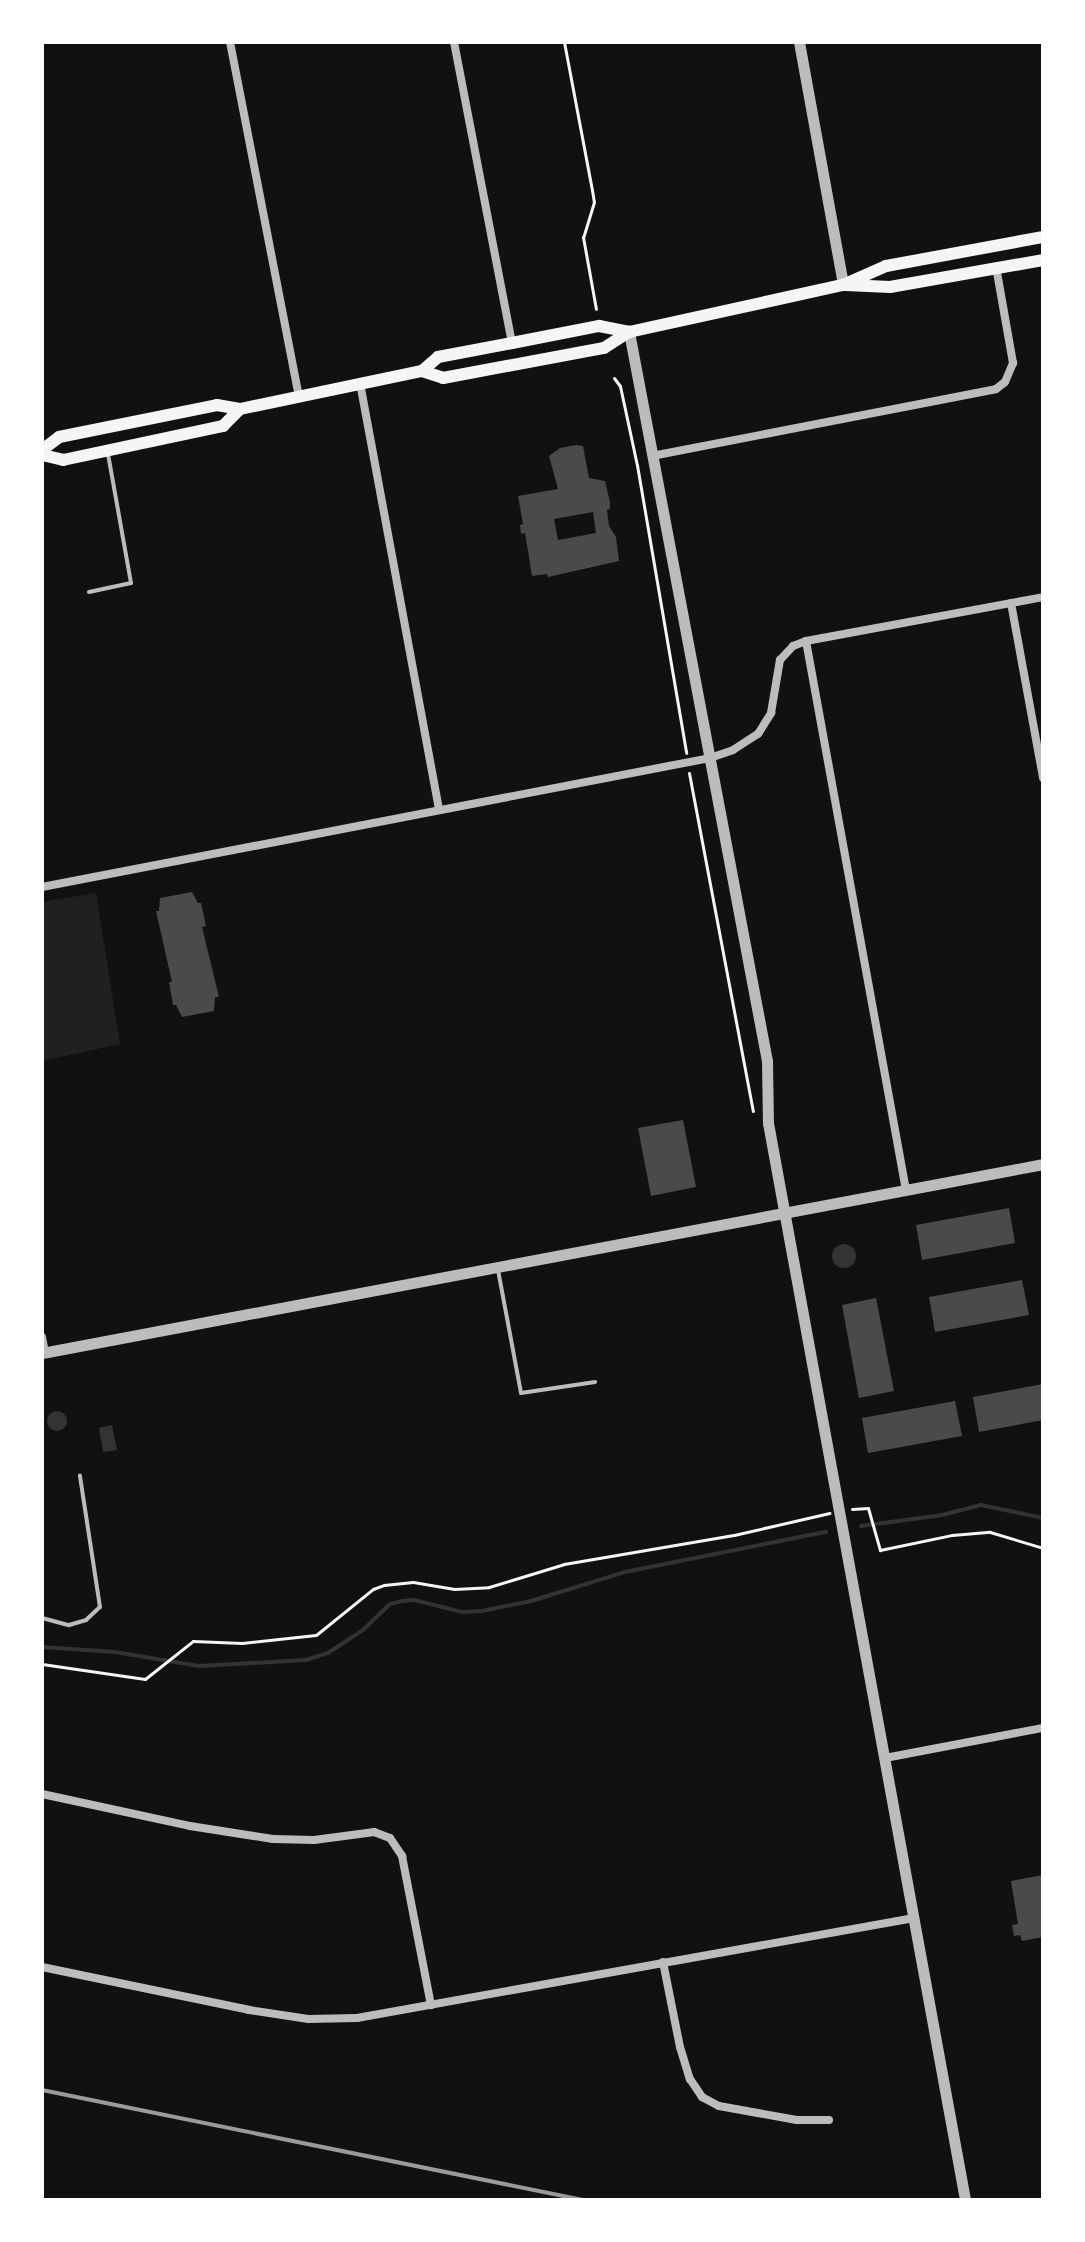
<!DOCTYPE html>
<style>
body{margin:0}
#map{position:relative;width:1085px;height:2242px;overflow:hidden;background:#111;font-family:"Roboto Condensed",sans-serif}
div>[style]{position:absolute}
.green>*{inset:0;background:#202020}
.water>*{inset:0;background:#333}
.round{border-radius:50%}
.stream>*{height:4px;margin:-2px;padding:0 2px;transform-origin:2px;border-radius:2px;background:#333}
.building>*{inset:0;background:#4a4a4a}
.path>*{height:3px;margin:-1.5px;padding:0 1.5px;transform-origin:1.5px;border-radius:1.5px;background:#f5f5f5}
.service>*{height:4px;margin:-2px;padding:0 2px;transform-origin:2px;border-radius:2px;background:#bcbcbc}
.minor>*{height:8px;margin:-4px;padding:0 4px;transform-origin:4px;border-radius:4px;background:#bcbcbc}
.tertiary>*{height:11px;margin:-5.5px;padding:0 5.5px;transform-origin:5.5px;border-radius:5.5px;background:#bcbcbc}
.secondary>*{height:12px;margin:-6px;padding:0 6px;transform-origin:6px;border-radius:6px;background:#f5f5f5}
.rail>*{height:4px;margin:-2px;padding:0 2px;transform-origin:2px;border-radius:2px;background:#9a9a9a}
span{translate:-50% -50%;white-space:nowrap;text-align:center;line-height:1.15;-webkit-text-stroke:8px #fff;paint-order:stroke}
.frame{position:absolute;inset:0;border:44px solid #fff;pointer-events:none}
</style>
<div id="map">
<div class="green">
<div style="clip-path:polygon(96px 893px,120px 1044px,42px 1061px,42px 902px)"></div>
</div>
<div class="water">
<div class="round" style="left:832px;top:1244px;width:24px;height:24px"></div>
<div class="round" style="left:47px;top:1411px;width:20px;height:20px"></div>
<div style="clip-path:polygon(112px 1425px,117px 1450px,103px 1452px,99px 1428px)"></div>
</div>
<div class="stream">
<div style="left:861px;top:1526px;width:82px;rotate:-7.7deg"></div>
<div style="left:942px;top:1515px;width:40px;rotate:-14.4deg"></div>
<div style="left:981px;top:1505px;width:63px;rotate:11.8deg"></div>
<div style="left:42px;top:1647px;width:73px;rotate:3.9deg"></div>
<div style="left:115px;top:1652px;width:85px;rotate:9.5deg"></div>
<div style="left:199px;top:1666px;width:107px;rotate:-3.2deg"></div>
<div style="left:306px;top:1660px;width:23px;rotate:-18deg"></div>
<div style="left:328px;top:1653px;width:42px;rotate:-33.3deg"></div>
<div style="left:363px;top:1630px;width:37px;rotate:-44deg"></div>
<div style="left:390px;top:1604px;width:12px;rotate:-14deg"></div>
<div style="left:402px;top:1601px;width:12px;rotate:-5deg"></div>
<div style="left:414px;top:1600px;width:49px;rotate:14deg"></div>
<div style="left:462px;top:1612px;width:20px;rotate:-3deg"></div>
<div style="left:482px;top:1611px;width:50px;rotate:-11.5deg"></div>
<div style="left:531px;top:1601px;width:98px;rotate:-17.1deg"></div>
<div style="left:625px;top:1572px;width:205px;rotate:-11.3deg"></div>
</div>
<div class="building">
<div style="clip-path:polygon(evenodd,576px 445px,583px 446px,589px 478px,605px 481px,610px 502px,610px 509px,607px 510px,609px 526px,616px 537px,619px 561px,548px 577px,547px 574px,532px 576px,525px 533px,521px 534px,520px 525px,523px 524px,518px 496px,558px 489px,549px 456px,560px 448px,576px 445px,593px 512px,596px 533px,558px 540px,554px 519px,593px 512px)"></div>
<div style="clip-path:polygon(192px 892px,198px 903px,201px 903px,206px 926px,202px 927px,219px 997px,215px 997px,214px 1011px,182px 1017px,176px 1005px,173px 1005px,169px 982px,172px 982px,156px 911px,159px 911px,160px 898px)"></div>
<div style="clip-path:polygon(683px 1120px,696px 1187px,651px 1196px,638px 1128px)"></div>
<div style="clip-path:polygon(1009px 1208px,1015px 1243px,922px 1260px,916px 1225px)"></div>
<div style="clip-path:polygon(1022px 1280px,1029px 1315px,935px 1332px,929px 1297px)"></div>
<div style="clip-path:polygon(876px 1298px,894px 1391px,859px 1398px,842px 1305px)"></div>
<div style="clip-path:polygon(1043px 1384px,1043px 1420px,979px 1432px,973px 1397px)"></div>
<div style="clip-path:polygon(955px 1401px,962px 1436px,868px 1453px,862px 1418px)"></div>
<div style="clip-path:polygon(1043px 1875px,1043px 1937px,1022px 1941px,1020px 1935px,1014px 1936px,1012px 1925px,1018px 1924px,1011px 1881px)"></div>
</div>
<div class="path">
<div style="left:564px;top:42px;width:151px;rotate:79.3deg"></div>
<div style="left:592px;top:190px;width:12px;rotate:81deg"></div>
<div style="left:594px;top:202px;width:37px;rotate:107deg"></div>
<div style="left:583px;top:237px;width:73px;rotate:79.8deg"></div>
<div style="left:614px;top:378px;width:10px;rotate:53deg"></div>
<div style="left:620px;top:386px;width:81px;rotate:77.9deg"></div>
<div style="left:637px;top:465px;width:292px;rotate:80.3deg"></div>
<div style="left:689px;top:773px;width:344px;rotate:79.3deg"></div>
<div style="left:852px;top:1509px;width:16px;rotate:-4deg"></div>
<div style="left:868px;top:1508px;width:44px;rotate:74.1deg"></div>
<div style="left:880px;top:1550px;width:74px;rotate:-11.8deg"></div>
<div style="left:952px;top:1535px;width:38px;rotate:-5deg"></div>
<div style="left:990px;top:1532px;width:55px;rotate:16.8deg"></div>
<div style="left:42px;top:1664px;width:104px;rotate:8.3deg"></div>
<div style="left:145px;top:1679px;width:61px;rotate:-38.4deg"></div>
<div style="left:193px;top:1641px;width:49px;rotate:2.3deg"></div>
<div style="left:242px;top:1643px;width:74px;rotate:-6.2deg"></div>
<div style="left:316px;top:1635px;width:73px;rotate:-38.9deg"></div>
<div style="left:373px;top:1589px;width:12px;rotate:-20deg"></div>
<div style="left:384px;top:1585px;width:29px;rotate:-6deg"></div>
<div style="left:413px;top:1582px;width:42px;rotate:9.7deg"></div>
<div style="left:454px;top:1589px;width:35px;rotate:-3deg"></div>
<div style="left:489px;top:1587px;width:78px;rotate:-17deg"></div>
<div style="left:564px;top:1564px;width:172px;rotate:-9.7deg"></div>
<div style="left:734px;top:1535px;width:98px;rotate:-13deg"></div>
</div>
<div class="service">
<div style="left:89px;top:592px;width:43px;rotate:-12.1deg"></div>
<div style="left:131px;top:583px;width:131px;rotate:-100.1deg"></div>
<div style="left:498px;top:1270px;width:125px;rotate:79.4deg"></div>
<div style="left:521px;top:1393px;width:75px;rotate:-8.5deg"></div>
<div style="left:42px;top:1618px;width:28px;rotate:15deg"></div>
<div style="left:69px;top:1625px;width:18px;rotate:-16deg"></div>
<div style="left:86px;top:1620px;width:19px;rotate:-43deg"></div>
<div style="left:100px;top:1607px;width:133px;rotate:-98.7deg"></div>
</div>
<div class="minor">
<div style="left:230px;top:42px;width:362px;rotate:79deg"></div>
<div style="left:454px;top:42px;width:307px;rotate:79.1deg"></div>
<div style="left:360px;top:383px;width:433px;rotate:79.5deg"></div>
<div style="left:652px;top:456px;width:350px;rotate:-11deg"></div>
<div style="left:996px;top:389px;width:11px;rotate:-38deg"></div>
<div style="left:1005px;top:382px;width:21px;rotate:-67deg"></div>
<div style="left:1013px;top:363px;width:97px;rotate:-100deg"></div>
<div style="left:1011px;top:603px;width:178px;rotate:79.6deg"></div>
<div style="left:806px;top:641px;width:558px;rotate:79.68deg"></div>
<div style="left:42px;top:887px;width:680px;rotate:-10.93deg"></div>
<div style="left:710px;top:758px;width:24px;rotate:-19deg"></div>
<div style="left:733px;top:750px;width:30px;rotate:-33deg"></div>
<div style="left:758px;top:734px;width:25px;rotate:-58deg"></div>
<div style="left:771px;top:713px;width:54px;rotate:-80.4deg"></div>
<div style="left:780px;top:660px;width:19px;rotate:-47deg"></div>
<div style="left:793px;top:646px;width:14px;rotate:-21deg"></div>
<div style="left:806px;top:641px;width:241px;rotate:-10.5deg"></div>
<div style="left:42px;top:1337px;width:16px;rotate:79deg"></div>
<div style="left:885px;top:1758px;width:161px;rotate:-10.8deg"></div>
<div style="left:42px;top:1794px;width:151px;rotate:12.2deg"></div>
<div style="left:190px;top:1826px;width:84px;rotate:8.9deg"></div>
<div style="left:273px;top:1839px;width:41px;rotate:1.4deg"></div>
<div style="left:314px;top:1840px;width:61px;rotate:-7.6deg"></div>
<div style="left:374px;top:1832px;width:17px;rotate:21deg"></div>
<div style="left:390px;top:1838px;width:22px;rotate:56deg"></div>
<div style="left:402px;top:1856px;width:152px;rotate:79deg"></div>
<div style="left:663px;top:1962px;width:87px;rotate:78.7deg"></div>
<div style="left:680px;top:2047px;width:34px;rotate:73deg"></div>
<div style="left:690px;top:2079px;width:22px;rotate:56deg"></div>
<div style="left:702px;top:2097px;width:19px;rotate:28deg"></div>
<div style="left:719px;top:2106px;width:79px;rotate:10.2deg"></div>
<div style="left:797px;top:2120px;width:32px"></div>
<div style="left:42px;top:1967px;width:211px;rotate:11.7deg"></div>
<div style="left:249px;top:2010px;width:60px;rotate:8.7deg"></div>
<div style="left:308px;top:2019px;width:49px;rotate:-1.2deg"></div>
<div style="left:357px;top:2018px;width:566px;rotate:-10.18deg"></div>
</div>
<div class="tertiary">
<div style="left:799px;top:42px;width:247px;rotate:79.7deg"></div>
<div style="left:629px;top:332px;width:742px;rotate:79.28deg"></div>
<div style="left:767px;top:1061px;width:62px;rotate:89.1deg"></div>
<div style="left:768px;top:1123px;width:1095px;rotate:79.63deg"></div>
<div style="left:42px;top:1353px;width:1019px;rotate:-10.69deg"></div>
</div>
<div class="secondary">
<div style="left:846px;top:285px;width:44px;rotate:2.6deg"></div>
<div style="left:890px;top:287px;width:155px;rotate:-10deg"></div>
<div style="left:422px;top:371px;width:22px;rotate:18deg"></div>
<div style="left:443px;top:378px;width:164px;rotate:-10.6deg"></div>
<div style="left:604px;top:348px;width:30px;rotate:-33deg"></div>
<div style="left:629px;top:332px;width:219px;rotate:-12.4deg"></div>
<div style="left:843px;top:285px;width:47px;rotate:-23.8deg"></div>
<div style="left:886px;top:266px;width:160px;rotate:-10.5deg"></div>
<div style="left:42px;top:450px;width:21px;rotate:-37deg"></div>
<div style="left:59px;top:437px;width:161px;rotate:-11.4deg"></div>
<div style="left:217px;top:405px;width:23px;rotate:10deg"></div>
<div style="left:240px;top:409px;width:186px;rotate:-11.8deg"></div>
<div style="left:422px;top:371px;width:21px;rotate:-41deg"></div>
<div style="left:438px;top:357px;width:75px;rotate:-10.7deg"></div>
<div style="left:512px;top:343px;width:89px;rotate:-11.1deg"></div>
<div style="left:599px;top:326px;width:31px;rotate:11deg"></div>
<div style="left:42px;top:455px;width:22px;rotate:13deg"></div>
<div style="left:63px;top:460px;width:164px;rotate:-12deg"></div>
<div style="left:223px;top:426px;width:24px;rotate:-45deg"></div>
</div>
<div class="rail">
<div style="left:42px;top:2090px;width:552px;rotate:11.49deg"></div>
</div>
<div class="frame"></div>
</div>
